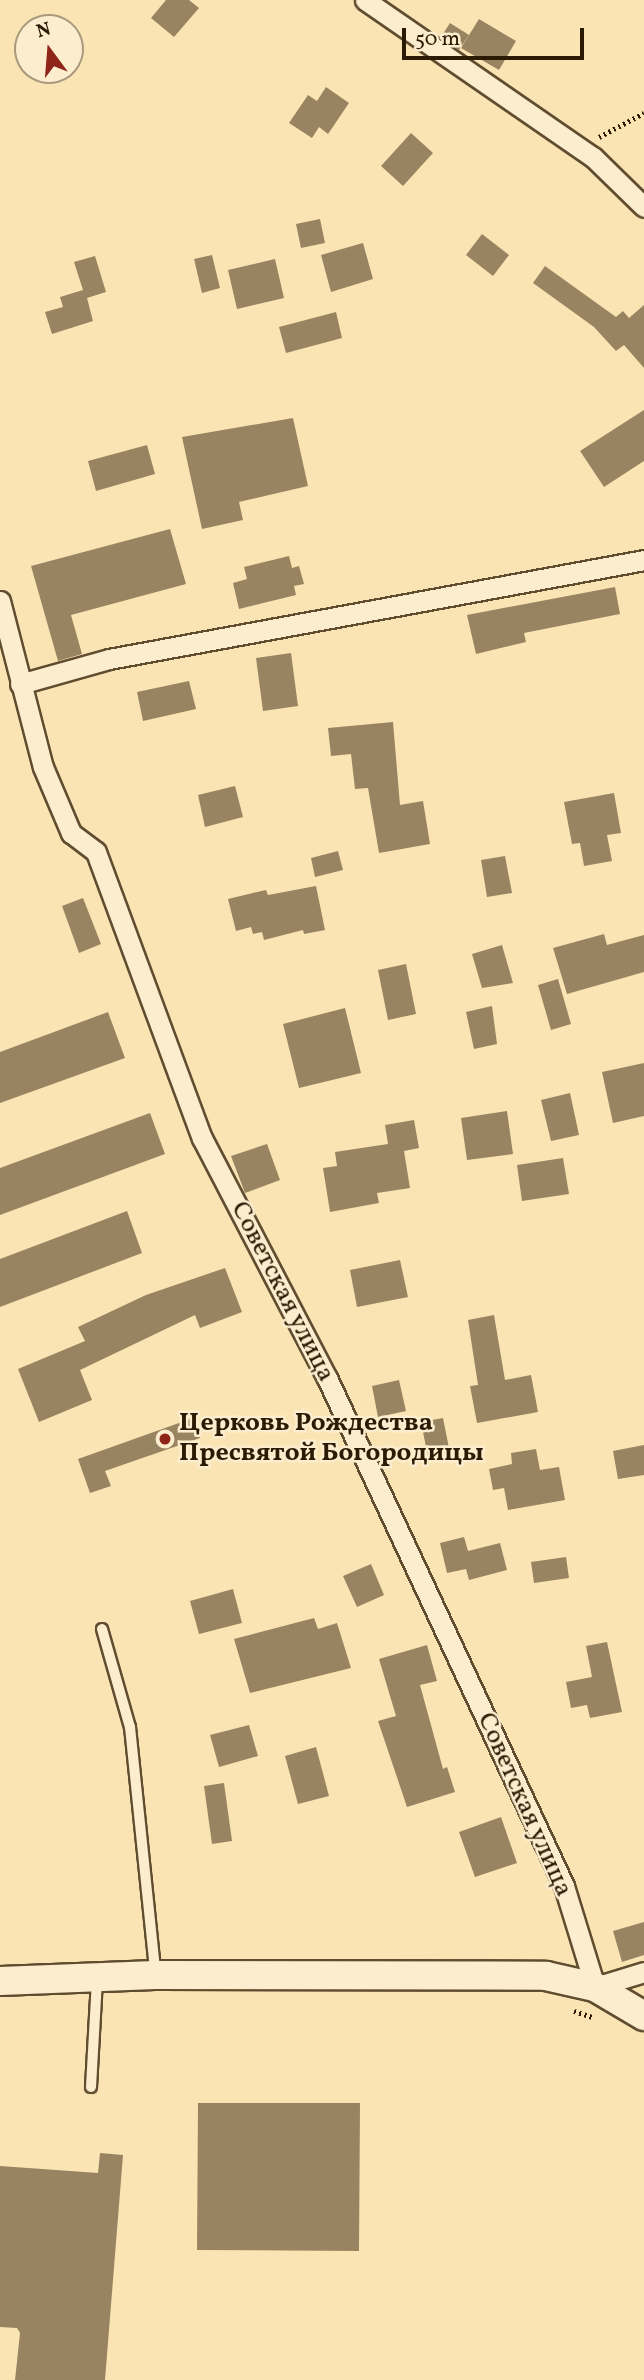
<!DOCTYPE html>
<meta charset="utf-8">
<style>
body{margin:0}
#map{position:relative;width:644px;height:2380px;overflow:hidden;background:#fbe4b4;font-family:Vollkorn,serif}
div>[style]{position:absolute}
.building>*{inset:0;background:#988460}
.path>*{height:4.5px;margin-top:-2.25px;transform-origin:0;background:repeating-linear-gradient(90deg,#2c1b04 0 2px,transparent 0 5.5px)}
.roads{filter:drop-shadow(2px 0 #604d30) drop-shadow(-2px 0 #604d30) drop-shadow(0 2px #604d30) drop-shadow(0 -2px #604d30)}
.lane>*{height:10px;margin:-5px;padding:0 5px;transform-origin:5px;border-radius:5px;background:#fcedce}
.street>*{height:19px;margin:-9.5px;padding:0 9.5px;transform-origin:9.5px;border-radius:9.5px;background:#fcedce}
.secondary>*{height:28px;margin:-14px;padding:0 14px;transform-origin:14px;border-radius:14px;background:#fcedce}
.dots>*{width:19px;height:19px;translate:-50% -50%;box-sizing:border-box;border:4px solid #fcedce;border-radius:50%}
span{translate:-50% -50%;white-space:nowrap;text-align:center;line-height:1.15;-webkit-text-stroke:5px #fcedce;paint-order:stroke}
.street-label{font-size:26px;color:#2c1b04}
.poi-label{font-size:26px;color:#2c1b04;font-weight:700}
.left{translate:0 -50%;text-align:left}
.north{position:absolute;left:14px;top:14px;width:70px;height:70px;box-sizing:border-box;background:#fcedce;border:2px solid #a9997d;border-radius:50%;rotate:344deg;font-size:19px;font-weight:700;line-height:28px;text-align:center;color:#2c1b04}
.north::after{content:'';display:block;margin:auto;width:24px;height:32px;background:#8f2418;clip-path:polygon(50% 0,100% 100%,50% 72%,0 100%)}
.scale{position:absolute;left:402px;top:28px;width:182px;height:32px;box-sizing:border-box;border:4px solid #2c1b04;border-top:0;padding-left:9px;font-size:21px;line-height:24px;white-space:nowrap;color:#2c1b04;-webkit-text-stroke:5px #fcedce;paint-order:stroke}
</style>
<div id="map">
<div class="building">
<div style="clip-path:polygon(166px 0,189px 0,199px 8px,174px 37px,151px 18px)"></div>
<div style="clip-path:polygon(479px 19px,516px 41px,499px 70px,461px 48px)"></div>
<div style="clip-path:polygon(450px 23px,469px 35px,459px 50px,441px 37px)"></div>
<div style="clip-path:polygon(326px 87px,349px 103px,328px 134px,319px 127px,312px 138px,289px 123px,308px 95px,317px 101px)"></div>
<div style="clip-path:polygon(411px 133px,433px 153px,403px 186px,381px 166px)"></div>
<div style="clip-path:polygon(320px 219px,325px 243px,301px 248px,296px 224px)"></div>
<div style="clip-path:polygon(482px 234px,509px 255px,493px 276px,466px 255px)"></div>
<div style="clip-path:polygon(363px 243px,373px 279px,331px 292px,321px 255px)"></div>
<div style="clip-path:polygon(212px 255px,220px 288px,202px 293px,194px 259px)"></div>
<div style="clip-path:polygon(95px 256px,106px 292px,87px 298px,93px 321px,52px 334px,45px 312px,63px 307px,60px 297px,83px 290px,74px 262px)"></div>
<div style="clip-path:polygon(275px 259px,284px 298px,237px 309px,228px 270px)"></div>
<div style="clip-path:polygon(545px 266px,616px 317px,623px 311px,629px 318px,644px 305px,644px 368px,624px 345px,616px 351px,594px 327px,533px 283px)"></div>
<div style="clip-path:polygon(336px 312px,342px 338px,286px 353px,279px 327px)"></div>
<div style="clip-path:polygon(644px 410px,644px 461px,604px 487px,580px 451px)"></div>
<div style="clip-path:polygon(293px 418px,308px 486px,239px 502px,243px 520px,202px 529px,182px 437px)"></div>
<div style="clip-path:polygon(147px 445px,155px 474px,96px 491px,88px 461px)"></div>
<div style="clip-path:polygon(170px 529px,186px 584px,71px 615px,82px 654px,58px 661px,31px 566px)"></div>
<div style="clip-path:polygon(289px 556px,292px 568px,299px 566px,304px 584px,294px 586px,296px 595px,239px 609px,233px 583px,247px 579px,244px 567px)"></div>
<div style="clip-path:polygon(615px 587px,620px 614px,524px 633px,526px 642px,476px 654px,467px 615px)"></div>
<div style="clip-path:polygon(291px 653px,298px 706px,263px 711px,256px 658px)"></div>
<div style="clip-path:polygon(189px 681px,196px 709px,143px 721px,137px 692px)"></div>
<div style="clip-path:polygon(393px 722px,400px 805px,423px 801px,430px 844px,379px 853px,368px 788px,355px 789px,351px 754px,331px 756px,328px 728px)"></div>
<div style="clip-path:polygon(235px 786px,243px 817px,205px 827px,198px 795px)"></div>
<div style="clip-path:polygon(614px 793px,621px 833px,607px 835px,612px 861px,584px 866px,580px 843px,572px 844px,564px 802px)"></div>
<div style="clip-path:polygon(338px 851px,343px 870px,315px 877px,311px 858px)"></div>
<div style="clip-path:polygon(505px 856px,512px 893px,487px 897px,481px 860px)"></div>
<div style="clip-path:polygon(316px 886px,325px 930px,304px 934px,303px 930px,264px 940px,262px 932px,253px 934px,251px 927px,236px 931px,228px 899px,266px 890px,268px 895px)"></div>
<div style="clip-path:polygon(83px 898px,101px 944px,79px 953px,62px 906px)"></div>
<div style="clip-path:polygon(604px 934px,607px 945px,644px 935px,644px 972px,567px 994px,553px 948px)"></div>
<div style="clip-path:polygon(502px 945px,513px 983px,482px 988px,472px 954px)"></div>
<div style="clip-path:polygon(406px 964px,416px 1014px,388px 1020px,378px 970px)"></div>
<div style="clip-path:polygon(558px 979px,571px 1024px,551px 1030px,538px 985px)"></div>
<div style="clip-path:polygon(492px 1006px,497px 1044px,474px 1049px,466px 1012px)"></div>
<div style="clip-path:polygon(345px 1008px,361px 1073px,299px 1088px,283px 1024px)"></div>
<div style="clip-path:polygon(108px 1012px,125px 1058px,0 1103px,0 1052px)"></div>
<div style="clip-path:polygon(644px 1063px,644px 1116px,613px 1123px,602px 1072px)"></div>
<div style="clip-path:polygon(570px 1093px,579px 1135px,551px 1141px,541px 1100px)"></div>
<div style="clip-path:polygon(507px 1111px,513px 1154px,467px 1160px,461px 1118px)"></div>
<div style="clip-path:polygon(150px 1113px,165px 1154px,0 1215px,0 1168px)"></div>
<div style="clip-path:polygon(414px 1120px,419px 1148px,404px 1151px,410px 1188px,377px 1193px,379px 1203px,330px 1212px,323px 1168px,337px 1166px,335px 1152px,388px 1144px,385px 1125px)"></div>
<div style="clip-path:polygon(267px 1144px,280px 1180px,245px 1193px,231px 1156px)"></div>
<div style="clip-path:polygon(563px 1158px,569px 1194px,522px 1201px,517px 1165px)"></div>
<div style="clip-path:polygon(127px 1211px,142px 1253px,0 1307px,0 1259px)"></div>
<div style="clip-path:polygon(400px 1260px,408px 1297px,357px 1307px,350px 1270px)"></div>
<div style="clip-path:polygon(225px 1268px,242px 1312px,200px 1328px,195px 1315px,80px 1370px,92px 1400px,39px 1422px,18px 1369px,85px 1341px,78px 1327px,146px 1295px)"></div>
<div style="clip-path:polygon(494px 1315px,505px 1380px,531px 1375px,538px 1412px,477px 1423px,470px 1386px,478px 1385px,468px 1320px)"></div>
<div style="clip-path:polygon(399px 1380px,406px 1411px,378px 1417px,372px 1386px)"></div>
<div style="clip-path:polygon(193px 1418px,200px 1438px,105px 1471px,111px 1486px,90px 1493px,78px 1459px)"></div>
<div style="clip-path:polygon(443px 1418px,450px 1453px,428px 1457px,421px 1422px)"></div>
<div style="clip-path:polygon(644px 1445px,644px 1475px,618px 1479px,613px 1451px)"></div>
<div style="clip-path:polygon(536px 1449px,540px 1470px,559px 1467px,565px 1500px,508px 1510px,504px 1488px,493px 1490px,489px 1469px,512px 1464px,511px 1453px)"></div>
<div style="clip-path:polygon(464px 1537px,468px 1551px,500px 1543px,507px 1570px,469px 1580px,466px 1569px,447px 1573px,440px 1543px)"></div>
<div style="clip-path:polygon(566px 1557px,569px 1578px,534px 1583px,531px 1562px)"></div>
<div style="clip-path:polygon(371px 1564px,384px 1595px,357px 1607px,343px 1576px)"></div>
<div style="clip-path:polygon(233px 1589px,242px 1623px,199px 1634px,190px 1601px)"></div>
<div style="clip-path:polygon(314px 1618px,318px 1629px,337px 1623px,351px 1668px,250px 1693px,234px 1639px)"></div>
<div style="clip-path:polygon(607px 1642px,622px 1712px,590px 1718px,587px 1705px,571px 1708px,566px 1682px,592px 1677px,586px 1646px)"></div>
<div style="clip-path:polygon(427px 1645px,437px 1681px,420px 1685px,443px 1769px,447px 1767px,455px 1792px,407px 1807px,378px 1721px,396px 1716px,379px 1659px)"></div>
<div style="clip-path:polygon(249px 1725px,258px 1756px,219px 1767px,210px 1735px)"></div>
<div style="clip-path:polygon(316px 1747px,329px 1796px,298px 1804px,285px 1756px)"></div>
<div style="clip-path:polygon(224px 1783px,232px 1841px,212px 1844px,204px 1786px)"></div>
<div style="clip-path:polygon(501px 1817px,517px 1863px,475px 1877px,459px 1832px)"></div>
<div style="clip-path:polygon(644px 1922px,644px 1955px,622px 1962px,613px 1931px)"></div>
<div style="clip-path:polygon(198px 2103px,360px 2103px,359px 2251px,197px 2250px)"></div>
<div style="clip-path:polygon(100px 2153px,123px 2155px,105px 2380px,15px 2380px,20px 2333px,17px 2328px,0 2327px,0 2166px,98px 2173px)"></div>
</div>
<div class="path">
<div style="left:599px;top:137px;width:51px;rotate:-28.1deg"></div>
<div style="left:574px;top:2011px;width:19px;rotate:18deg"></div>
</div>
<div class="roads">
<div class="lane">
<div style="left:102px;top:1629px;width:102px;rotate:74.1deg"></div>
<div style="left:130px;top:1727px;width:245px;rotate:84.1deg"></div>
<div style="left:91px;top:2087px;width:108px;rotate:-86.8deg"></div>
</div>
<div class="street">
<div style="left:365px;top:0;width:277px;rotate:34.6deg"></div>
<div style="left:593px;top:157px;width:71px;rotate:44.4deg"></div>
<div style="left:0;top:601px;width:171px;rotate:75.5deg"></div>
<div style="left:43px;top:767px;width:72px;rotate:67deg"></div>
<div style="left:71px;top:833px;width:31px;rotate:37deg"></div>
<div style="left:96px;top:852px;width:305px;rotate:69.7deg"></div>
<div style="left:202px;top:1138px;width:271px;rotate:62.5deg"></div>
<div style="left:327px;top:1378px;width:561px;rotate:64.99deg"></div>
<div style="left:564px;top:1886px;width:106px;rotate:72.9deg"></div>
<div style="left:595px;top:1987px;width:51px;rotate:-17deg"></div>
<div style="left:20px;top:684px;width:92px;rotate:-15.7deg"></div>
<div style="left:109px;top:659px;width:544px;rotate:-10.48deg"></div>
</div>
<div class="secondary">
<div style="left:0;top:1981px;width:155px;rotate:-2.2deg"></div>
<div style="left:155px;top:1975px;width:391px;rotate:0.1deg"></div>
<div style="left:546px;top:1976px;width:50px;rotate:12.7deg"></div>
<div style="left:595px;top:1987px;width:57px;rotate:30.6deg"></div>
</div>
</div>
<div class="dots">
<div style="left:165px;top:1439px;background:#8f2418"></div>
</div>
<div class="street-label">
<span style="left:282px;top:1292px;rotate:63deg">Советская улица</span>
<span style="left:524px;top:1805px;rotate:66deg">Советская улица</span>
</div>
<div class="poi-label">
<span class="left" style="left:179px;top:1439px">Церковь Рождества<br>Пресвятой Богородицы</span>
</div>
<div class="north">N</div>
<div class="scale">50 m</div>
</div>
